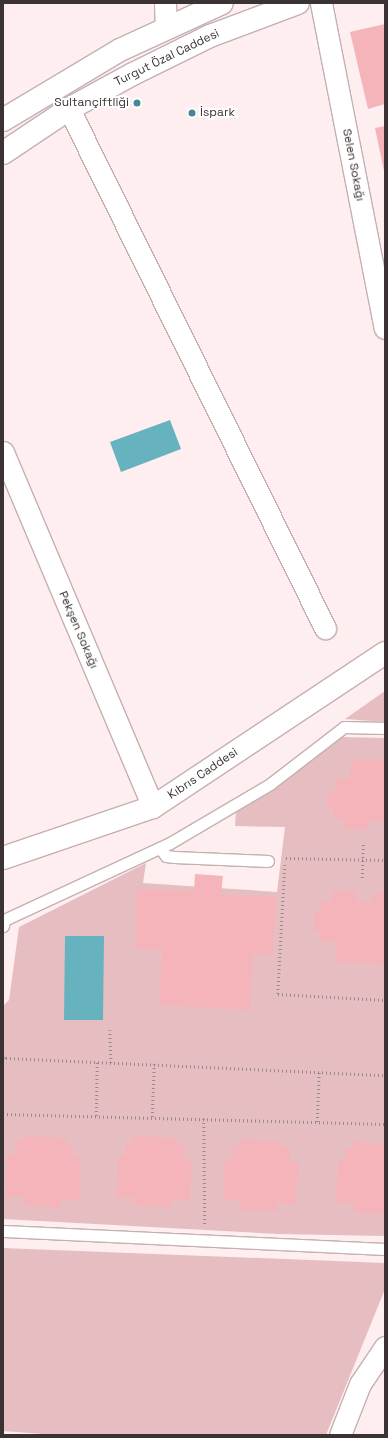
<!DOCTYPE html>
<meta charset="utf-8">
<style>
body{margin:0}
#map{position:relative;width:388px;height:1438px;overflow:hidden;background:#feeeef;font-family:"Space Grotesk",sans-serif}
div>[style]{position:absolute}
.green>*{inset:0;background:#e6bec1}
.water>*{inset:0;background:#67b2bf}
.building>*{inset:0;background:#f5b4b9}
.path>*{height:2.5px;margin-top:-1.25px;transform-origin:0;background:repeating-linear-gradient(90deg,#968a8b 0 1px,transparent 0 4px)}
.roads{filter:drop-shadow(1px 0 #c4b0b1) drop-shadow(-1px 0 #c4b0b1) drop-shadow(0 1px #c4b0b1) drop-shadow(0 -1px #c4b0b1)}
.service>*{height:11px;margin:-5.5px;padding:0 5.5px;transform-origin:5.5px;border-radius:5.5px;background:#fff}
.minor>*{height:21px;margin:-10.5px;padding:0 10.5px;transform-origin:10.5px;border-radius:10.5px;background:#fff}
.tertiary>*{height:22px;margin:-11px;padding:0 11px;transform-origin:11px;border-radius:11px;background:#fff}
.primary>*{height:22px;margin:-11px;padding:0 11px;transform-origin:11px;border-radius:11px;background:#fff}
.dots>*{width:11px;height:11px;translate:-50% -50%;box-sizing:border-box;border:2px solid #fff;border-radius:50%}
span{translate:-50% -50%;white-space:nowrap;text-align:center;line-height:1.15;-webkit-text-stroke:4px #fff;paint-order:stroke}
.street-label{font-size:12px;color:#3b3333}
.poi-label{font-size:12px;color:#3b3333}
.right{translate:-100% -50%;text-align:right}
.left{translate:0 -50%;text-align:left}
.frame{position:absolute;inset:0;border:4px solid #3b3333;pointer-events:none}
</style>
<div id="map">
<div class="green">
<div style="clip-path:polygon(385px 691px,385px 722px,345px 719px)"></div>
<div style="clip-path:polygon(342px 737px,385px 738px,385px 1236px,278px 1234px,3px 1219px,3px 1006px,9px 1000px,19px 927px,146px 863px,143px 883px,277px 892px,285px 827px,235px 826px,236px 811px)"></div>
<div style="clip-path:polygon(3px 1248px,385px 1263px,385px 1289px,326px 1435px,57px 1435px,3px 1431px)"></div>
</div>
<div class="water">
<div style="clip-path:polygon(170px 420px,181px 449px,121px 472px,110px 442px)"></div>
<div style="clip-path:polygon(65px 936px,104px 936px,103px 1020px,64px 1020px)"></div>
</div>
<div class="building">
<div style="clip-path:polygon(385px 24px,385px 104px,368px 109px,350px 32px)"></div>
<div style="clip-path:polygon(385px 126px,385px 171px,384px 171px,375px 128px)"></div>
<div style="clip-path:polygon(351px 759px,385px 760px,385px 821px,368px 821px,367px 829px,344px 829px,344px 819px,333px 819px,334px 808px,327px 808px,328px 790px,335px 791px,335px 778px,350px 779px)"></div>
<div style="clip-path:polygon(195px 874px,223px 876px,221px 895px,276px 897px,273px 954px,253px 954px,250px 1010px,159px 1005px,162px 950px,135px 949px,137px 889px,194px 892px)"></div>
<div style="clip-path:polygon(332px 891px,356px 892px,355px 901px,373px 902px,374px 893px,385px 893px,385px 964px,336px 962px,337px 942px,319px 941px,320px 931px,314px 931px,314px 912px,320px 913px,321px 901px,332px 901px)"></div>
<div style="clip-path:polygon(23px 1136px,66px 1138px,66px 1144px,73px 1144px,73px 1158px,81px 1158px,79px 1200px,60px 1199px,60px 1208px,23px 1206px,24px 1197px,6px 1196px,8px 1154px,15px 1155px,15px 1141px,23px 1142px)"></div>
<div style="clip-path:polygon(134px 1136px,177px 1138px,177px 1145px,184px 1145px,184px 1159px,192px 1159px,190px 1201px,171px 1200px,171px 1208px,134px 1206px,135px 1198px,116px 1197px,119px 1155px,125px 1156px,126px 1142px,133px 1143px)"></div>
<div style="clip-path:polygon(240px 1139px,283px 1142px,283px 1148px,291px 1148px,290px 1162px,298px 1162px,296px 1204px,277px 1203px,277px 1211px,241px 1210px,241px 1201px,223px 1200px,225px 1158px,232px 1159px,233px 1145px,240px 1146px)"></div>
<div style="clip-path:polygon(353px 1142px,385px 1144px,385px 1214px,354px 1212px,354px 1204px,336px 1203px,338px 1161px,345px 1162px,345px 1148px,352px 1149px)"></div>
</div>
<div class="path">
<div style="left:286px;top:858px;width:99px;rotate:1.2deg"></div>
<div style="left:285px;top:865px;width:129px;rotate:93.1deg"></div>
<div style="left:278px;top:994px;width:107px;rotate:3.2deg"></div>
<div style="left:362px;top:878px;width:35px;rotate:-88deg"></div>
<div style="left:110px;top:1030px;width:33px;rotate:88deg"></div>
<div style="left:3px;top:1054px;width:5px;rotate:53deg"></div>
<div style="left:6px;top:1058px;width:379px;rotate:2.6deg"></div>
<div style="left:3px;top:1114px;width:382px;rotate:1.5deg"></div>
<div style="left:96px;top:1116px;width:54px;rotate:-88.9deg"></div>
<div style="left:152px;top:1117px;width:53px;rotate:-87.8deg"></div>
<div style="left:204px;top:1119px;width:106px;rotate:89.5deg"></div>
<div style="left:317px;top:1122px;width:50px;rotate:-87.7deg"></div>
</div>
<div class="roads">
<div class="service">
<div style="left:160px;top:848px;width:10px;rotate:53deg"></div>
<div style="left:166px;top:856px;width:8px;rotate:7deg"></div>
<div style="left:174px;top:857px;width:94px;rotate:2.4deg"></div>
<div style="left:3px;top:926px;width:6px;rotate:-81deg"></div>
<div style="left:4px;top:920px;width:183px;rotate:-24.9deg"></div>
<div style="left:170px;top:843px;width:116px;rotate:-30.5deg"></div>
<div style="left:270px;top:784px;width:93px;rotate:-37.6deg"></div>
<div style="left:344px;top:727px;width:41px;rotate:1.4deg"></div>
<div style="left:3px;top:1231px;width:382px;rotate:2.7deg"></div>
</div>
<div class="minor">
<div style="left:165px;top:3px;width:25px;rotate:88deg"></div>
<div style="left:321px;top:3px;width:331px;rotate:78.9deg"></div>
<div style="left:69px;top:109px;width:579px;rotate:63.74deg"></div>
<div style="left:3px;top:452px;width:385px;rotate:67.1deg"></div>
<div style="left:340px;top:1435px;width:55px;rotate:-68.6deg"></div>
<div style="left:360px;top:1384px;width:45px;rotate:-56deg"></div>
</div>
<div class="tertiary">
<div style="left:3px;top:858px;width:158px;rotate:-18.8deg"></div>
<div style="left:153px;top:807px;width:278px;rotate:-33.6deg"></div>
</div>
<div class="primary">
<div style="left:3px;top:120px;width:136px;rotate:-30.9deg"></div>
<div style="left:120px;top:50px;width:112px;rotate:-24.7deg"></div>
<div style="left:3px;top:153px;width:79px;rotate:-33.7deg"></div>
<div style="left:69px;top:109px;width:73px;rotate:-28.7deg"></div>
<div style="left:133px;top:74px;width:86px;rotate:-26.3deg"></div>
<div style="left:210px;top:36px;width:94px;rotate:-20.6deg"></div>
</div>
</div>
<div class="dots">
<div style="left:137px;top:103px;background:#448995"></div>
<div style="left:192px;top:113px;background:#448995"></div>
</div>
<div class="street-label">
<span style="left:167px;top:58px;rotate:-26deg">Turgut Özal Caddesi</span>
<span style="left:353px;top:165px;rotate:79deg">Selen Sokağı</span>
<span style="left:78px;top:630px;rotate:67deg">Pekşen Sokağı</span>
<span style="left:203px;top:774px;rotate:-34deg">Kıbrıs Caddesi</span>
</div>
<div class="poi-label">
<span class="right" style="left:129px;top:103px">Sultançiftliği</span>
<span class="left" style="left:200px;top:113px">İspark</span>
</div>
<div class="frame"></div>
</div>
